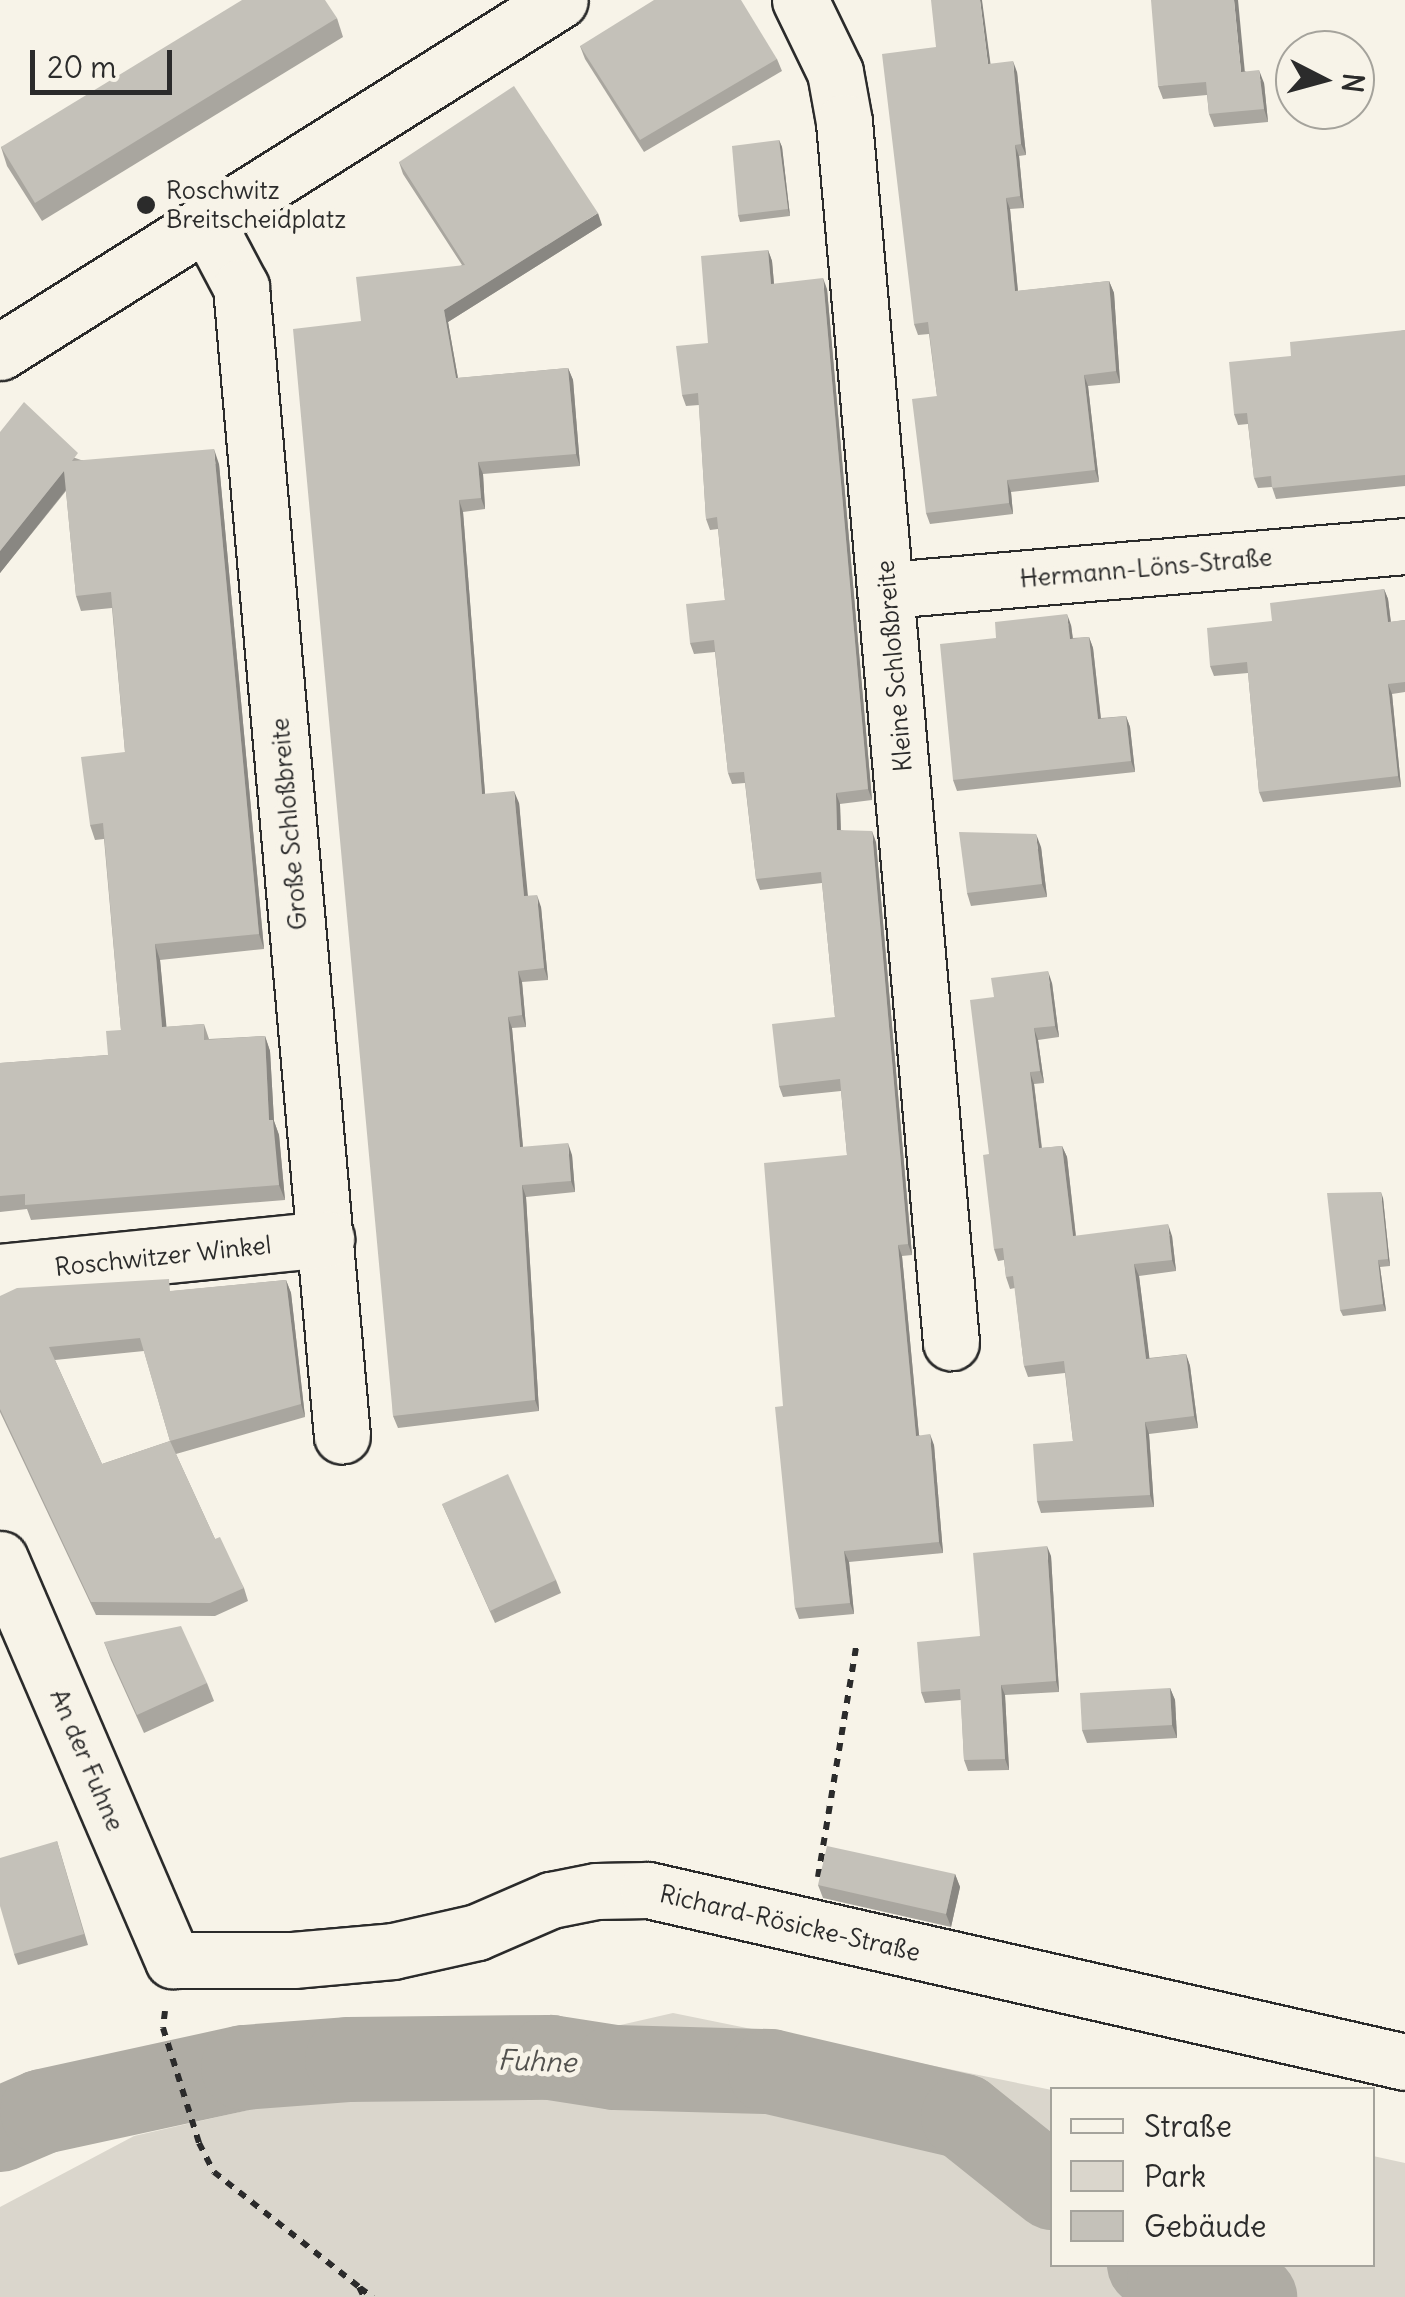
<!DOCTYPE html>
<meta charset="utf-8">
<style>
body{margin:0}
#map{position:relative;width:1405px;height:2297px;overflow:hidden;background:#f7f3e8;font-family:Delius,sans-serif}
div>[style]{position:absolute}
.green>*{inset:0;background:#dad6cc}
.river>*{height:85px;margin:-42.5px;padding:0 42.5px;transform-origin:42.5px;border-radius:42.5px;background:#afaca4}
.path>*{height:6px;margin-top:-3px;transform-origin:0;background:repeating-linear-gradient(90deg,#2b2b2b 0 8px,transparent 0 16px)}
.roads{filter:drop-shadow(2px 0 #2b2b2b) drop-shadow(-2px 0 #2b2b2b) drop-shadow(0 2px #2b2b2b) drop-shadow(0 -2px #2b2b2b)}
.minor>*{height:55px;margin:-27.5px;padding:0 27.5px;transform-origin:27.5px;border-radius:27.5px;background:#f7f3e8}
.major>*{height:55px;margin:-27.5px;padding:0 27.5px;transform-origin:27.5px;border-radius:27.5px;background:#f7f3e8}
.wall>*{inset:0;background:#a9a69f}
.shaded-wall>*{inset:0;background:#898782}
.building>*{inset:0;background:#c4c1b9}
.dots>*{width:28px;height:28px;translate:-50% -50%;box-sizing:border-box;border:5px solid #f7f3e8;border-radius:50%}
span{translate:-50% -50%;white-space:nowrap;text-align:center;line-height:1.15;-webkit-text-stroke:10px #f7f3e8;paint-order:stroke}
.poi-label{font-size:25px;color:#2b2b2b}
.left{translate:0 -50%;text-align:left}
.street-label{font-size:25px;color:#2b2b2b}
.water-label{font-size:28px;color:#53524f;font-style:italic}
.legend{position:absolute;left:1050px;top:2087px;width:325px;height:180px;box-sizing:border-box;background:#f7f3e8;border:2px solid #a5a39c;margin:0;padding:12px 18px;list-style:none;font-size:30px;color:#2b2b2b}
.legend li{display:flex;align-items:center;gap:20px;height:50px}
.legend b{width:50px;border:2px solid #a5a39c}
.north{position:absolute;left:1275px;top:30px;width:100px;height:100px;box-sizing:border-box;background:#f7f3e8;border:2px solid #a5a39c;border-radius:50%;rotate:96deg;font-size:28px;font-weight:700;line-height:40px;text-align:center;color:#2b2b2b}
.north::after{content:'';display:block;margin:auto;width:35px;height:45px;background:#2b2b2b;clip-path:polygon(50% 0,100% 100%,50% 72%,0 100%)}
.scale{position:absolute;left:30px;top:50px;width:142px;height:45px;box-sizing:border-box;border:5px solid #2b2b2b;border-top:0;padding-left:12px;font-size:30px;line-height:35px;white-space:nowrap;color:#2b2b2b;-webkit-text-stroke:8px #f7f3e8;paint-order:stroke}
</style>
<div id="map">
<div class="green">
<div style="clip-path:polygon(673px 2013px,1052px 2090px,1052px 2264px,1372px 2264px,1373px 2156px,1405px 2163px,1405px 2297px,0 2297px,0 2207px,134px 2136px)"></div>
</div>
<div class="river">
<div style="left:0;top:2129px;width:46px;rotate:-23.2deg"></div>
<div style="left:42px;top:2111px;width:206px;rotate:-12.3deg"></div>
<div style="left:243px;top:2067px;width:104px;rotate:-4.4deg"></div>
<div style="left:347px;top:2059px;width:203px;rotate:-0.6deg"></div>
<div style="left:550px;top:2057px;width:65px;rotate:8.9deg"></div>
<div style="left:614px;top:2067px;width:156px;rotate:1.5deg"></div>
<div style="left:770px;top:2071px;width:198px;rotate:13.1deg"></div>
<div style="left:963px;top:2116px;width:114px;rotate:38.6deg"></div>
<div style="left:1149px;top:2264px;width:26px;rotate:39deg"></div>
<div style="left:1169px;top:2280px;width:87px;rotate:11.3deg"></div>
</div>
<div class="path">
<div style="left:818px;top:1877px;width:238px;rotate:-80.6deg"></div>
<div style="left:165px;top:2011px;width:17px;rotate:97deg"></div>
<div style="left:163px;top:2028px;width:121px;rotate:72.6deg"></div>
<div style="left:199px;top:2143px;width:33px;rotate:63deg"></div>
<div style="left:214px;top:2172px;width:185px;rotate:38.4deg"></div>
<div style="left:359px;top:2287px;width:11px;rotate:63deg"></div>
<div style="left:360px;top:2288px;width:16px;rotate:35deg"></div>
</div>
<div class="roads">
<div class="minor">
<div style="left:800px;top:0;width:80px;rotate:64.1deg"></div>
<div style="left:835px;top:72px;width:51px;rotate:79.8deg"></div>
<div style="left:844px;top:122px;width:1225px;rotate:84.99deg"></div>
<div style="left:206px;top:221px;width:75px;rotate:62.1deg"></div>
<div style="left:241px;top:287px;width:1153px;rotate:84.98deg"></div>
<div style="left:888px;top:590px;width:519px;rotate:-4.86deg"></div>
<div style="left:0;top:1272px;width:328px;rotate:-5.8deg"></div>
<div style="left:0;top:1559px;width:437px;rotate:66.7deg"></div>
<div style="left:173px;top:1960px;width:120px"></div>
<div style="left:293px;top:1960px;width:100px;rotate:-5.1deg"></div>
<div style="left:393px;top:1951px;width:86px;rotate:-12.7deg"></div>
<div style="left:477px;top:1932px;width:81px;rotate:-23.4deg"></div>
<div style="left:551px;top:1900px;width:46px;rotate:-11.3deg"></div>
<div style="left:596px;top:1891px;width:52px;rotate:-1.1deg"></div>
<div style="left:648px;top:1890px;width:776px;rotate:12.8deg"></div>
</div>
<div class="major">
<div style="left:0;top:352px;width:661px;rotate:-32.15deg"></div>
</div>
</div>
<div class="wall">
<div style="clip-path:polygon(337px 18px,343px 37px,42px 221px,7px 166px,1px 147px)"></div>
<div style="clip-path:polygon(580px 46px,777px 59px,782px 71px,644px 152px,585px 59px)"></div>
<div style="clip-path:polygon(990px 64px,1017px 72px,1026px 155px,1019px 156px,1024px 208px,1010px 209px,1018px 291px,1109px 281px,1114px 293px,1120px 383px,1088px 386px,1099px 482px,1011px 492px,1013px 514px,930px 524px,926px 513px,937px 396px,929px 334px,918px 335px,914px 324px)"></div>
<div style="clip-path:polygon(1245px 71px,1264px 83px,1268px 122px,1214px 127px,1209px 114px,1207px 95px,1163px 99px,1158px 86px)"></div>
<div style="clip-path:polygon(779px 140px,782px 147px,790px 216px,740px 222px,738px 215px)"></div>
<div style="clip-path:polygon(399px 162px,602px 225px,448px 322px,458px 378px,568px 368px,573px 380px,580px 466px,483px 474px,485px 509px,463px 512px,485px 794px,519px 803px,527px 895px,541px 907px,548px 980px,522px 982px,526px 1027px,512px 1028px,523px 1147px,572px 1155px,575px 1192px,526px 1197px,539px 1411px,398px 1428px,393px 1416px,361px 321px,462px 265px,403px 174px)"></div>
<div style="clip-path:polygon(768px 250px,772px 261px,774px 284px,827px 289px,872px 800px,840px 804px,841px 830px,876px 842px,912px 1255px,902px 1256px,919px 1435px,934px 1445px,943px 1553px,849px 1562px,854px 1614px,799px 1619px,795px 1608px,783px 1406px,847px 1155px,841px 1091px,783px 1097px,779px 1086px,835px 1017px,822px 883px,760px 890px,756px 879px,745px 783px,732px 784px,728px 773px,715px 652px,694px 654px,690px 643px,725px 600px,718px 529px,710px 530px,706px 519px,699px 405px,686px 406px,682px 395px,708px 343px)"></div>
<div style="clip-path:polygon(1405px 330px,1405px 486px,1276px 499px,1272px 487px,1258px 488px,1254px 478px,1248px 424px,1238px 425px,1234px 414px,1291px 356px)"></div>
<div style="clip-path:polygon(0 432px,81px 460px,219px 464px,264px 949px,160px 960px,166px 1027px,204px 1024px,209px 1039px,265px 1036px,270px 1051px,274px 1121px,279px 1135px,285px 1200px,31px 1220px,27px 1209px,0 1212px,0 1063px,108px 1055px,121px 1030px,104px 839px,95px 840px,90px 825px,125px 752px,112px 608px,81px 611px,76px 596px,66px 491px,0 573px)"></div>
<div style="clip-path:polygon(1384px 589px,1388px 599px,1391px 622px,1405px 620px,1405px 692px,1392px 694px,1401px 787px,1263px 802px,1259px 792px,1248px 673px,1214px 676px,1210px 666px,1272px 621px)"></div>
<div style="clip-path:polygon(1071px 625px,1073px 638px,1089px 637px,1093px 648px,1101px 718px,1126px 716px,1130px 727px,1135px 772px,957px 791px,953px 780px,996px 638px)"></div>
<div style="clip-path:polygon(1041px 847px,1047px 897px,971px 906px,967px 893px)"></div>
<div style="clip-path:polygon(1052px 983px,1059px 1037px,1038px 1040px,1044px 1083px,1034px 1084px,1042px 1148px,1062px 1146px,1067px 1157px,1076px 1236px,1172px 1236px,1176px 1271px,1139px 1276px,1149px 1358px,1186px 1354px,1190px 1366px,1198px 1428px,1149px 1434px,1154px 1507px,1041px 1513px,1037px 1501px,1073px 1441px,1065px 1373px,1028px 1377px,1024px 1366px,1015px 1288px,1010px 1289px,1006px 1277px,1004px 1260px,998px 1261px,994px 1249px,989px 1154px,994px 997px)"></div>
<div style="clip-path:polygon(1383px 1198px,1390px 1266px,1380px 1267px,1386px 1311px,1343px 1316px,1340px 1310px)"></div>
<div style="clip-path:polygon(evenodd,286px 1280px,291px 1293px,305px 1417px,176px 1454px,215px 1539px,244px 1588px,248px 1601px,215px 1616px,96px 1615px,0 1412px,0 1296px,173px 1291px,286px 1280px,144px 1351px,170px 1441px,102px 1464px,55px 1360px,144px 1351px)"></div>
<div style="clip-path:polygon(442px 1504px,556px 1580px,561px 1593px,495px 1623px)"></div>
<div style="clip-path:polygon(1051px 1556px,1059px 1692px,1005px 1695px,1009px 1770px,968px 1771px,964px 1760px,961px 1700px,925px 1703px,921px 1692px,980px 1636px)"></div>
<div style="clip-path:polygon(104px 1642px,207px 1683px,214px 1701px,144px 1733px,111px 1660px)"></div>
<div style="clip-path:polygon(1170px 1688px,1175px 1700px,1177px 1738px,1087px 1743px,1082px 1730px)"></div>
<div style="clip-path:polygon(57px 1841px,88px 1945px,18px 1965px,14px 1954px)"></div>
<div style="clip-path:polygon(955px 1874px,960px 1887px,951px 1927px,823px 1898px,818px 1885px)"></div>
</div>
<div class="shaded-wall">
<div style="clip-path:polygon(980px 0,982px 0,992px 75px,988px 64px)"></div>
<div style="clip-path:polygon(1234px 0,1238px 0,1246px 84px,1241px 72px)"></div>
<div style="clip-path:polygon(1013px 61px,1017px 72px,1026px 155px,1021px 144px)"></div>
<div style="clip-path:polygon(1259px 70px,1264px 83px,1268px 122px,1264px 109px)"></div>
<div style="clip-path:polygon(779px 140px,782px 147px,790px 216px,788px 209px)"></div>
<div style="clip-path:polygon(1015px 145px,1019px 156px,1024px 208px,1020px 196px)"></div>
<div style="clip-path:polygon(1006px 198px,1010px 209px,1019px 303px,1015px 291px)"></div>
<div style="clip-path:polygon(598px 213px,602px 225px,448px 322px,460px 390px,456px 378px,444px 310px)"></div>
<div style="clip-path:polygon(768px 250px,772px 261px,775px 296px,771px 284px)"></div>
<div style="clip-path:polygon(823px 278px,827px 289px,872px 800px,868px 789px)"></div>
<div style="clip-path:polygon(1109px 281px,1114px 293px,1120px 383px,1116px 371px)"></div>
<div style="clip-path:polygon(568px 368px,573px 380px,580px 466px,576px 454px)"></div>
<div style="clip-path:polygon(1084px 375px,1088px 386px,1099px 482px,1095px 470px)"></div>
<div style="clip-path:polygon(214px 449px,219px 464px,264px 949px,259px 934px)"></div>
<div style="clip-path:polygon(478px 462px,483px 474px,485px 509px,481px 498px)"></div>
<div style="clip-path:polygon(64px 471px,69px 486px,0 573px,0 551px)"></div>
<div style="clip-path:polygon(1007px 480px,1011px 492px,1013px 514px,1009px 503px)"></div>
<div style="clip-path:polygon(459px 500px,463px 512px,486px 806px,482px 794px)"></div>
<div style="clip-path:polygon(1384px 589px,1388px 599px,1392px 633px,1388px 622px)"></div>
<div style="clip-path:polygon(1067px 614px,1071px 625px,1074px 650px,1070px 639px)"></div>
<div style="clip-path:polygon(1089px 637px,1093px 648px,1102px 730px,1098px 719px)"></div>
<div style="clip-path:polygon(1388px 684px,1392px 694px,1401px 787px,1398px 776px)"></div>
<div style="clip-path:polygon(1126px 716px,1130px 727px,1135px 772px,1131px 761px)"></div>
<div style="clip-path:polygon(514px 791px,519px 803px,529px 907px,524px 896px)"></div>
<div style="clip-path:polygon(836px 793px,840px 804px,841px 841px,837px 830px)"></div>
<div style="clip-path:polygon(872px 831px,876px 842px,912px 1255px,908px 1244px)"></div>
<div style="clip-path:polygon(1036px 834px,1041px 847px,1047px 897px,1042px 884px)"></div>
<div style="clip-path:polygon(537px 895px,541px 907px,548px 980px,544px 968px)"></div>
<div style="clip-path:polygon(155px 944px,160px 960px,168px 1042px,162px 1027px)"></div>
<div style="clip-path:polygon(518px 971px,522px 982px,526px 1027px,522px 1015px)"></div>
<div style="clip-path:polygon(1048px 971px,1052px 983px,1059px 1037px,1055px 1026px)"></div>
<div style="clip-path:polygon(508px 1017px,512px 1028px,524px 1159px,520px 1147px)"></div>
<div style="clip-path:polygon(1034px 1028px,1038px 1040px,1044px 1083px,1040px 1071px)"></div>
<div style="clip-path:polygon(265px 1036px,270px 1051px,274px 1121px,279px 1135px,285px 1200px,279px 1185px,269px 1120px)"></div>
<div style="clip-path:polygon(1030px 1072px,1034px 1084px,1043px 1160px,1039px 1148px)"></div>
<div style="clip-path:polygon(568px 1143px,572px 1155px,575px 1192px,571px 1181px)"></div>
<div style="clip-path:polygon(1062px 1146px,1067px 1157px,1077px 1248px,1073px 1236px)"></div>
<div style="clip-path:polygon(522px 1185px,526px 1197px,539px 1411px,535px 1400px)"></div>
<div style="clip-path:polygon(1381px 1192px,1383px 1198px,1390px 1266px,1388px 1259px)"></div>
<div style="clip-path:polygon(1168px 1224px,1172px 1236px,1176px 1271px,1172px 1260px)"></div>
<div style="clip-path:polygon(898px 1245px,902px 1256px,920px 1447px,916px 1436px)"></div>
<div style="clip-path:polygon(1378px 1260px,1380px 1267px,1386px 1311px,1383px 1304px)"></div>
<div style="clip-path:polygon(1134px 1264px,1139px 1276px,1151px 1370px,1146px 1359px)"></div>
<div style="clip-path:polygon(286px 1280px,291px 1293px,305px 1417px,301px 1404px)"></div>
<div style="clip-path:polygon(1186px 1354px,1190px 1366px,1198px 1428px,1194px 1416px)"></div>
<div style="clip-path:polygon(1145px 1422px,1149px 1434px,1154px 1507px,1150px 1495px)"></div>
<div style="clip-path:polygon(930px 1434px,934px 1445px,943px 1553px,939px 1542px)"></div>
<div style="clip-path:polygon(1047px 1546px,1051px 1556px,1059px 1692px,1056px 1681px)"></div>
<div style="clip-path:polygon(844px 1551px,849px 1562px,854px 1614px,850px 1603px)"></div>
<div style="clip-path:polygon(1001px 1685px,1005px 1695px,1009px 1770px,1005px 1759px)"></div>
<div style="clip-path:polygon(1170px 1688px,1175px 1700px,1177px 1738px,1172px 1725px)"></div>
<div style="clip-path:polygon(955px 1874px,960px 1887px,951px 1927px,946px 1914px)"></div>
</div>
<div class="building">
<div style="clip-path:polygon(242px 0,325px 0,337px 18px,35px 203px,1px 147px)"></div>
<div style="clip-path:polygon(654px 0,741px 0,777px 59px,640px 140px,580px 46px)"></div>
<div style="clip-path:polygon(931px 0,980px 0,988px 64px,1013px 61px,1021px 144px,1015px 145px,1020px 196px,1006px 198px,1015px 291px,1109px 281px,1116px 371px,1084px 375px,1095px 470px,1007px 480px,1009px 503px,926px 513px,912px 399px,937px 396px,928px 322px,914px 324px,882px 54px,936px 47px)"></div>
<div style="clip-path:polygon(1151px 0,1234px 0,1241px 72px,1259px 70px,1264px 109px,1209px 114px,1206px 82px,1158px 86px)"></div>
<div style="clip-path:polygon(514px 86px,598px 213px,444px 310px,456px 378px,568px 368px,576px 454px,478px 462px,481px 498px,459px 500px,482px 794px,514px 791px,524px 896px,537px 895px,544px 968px,518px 971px,522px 1015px,508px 1017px,520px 1147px,568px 1143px,571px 1181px,522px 1185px,535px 1400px,393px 1416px,293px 329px,361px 321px,356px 277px,465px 265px,399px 162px)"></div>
<div style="clip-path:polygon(779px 140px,788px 209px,738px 215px,732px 146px)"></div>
<div style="clip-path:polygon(768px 250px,771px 284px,823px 278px,868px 789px,836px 793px,837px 830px,872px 831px,908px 1244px,898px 1245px,916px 1436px,930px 1434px,939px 1542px,844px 1551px,850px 1603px,795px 1608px,775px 1407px,783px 1406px,764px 1163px,847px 1155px,840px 1079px,779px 1086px,772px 1024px,835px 1017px,821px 872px,756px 879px,744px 772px,728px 773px,714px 640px,690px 643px,686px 604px,725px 600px,717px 517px,706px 519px,698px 393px,682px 395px,676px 346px,708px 343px,701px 256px)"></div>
<div style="clip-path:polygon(1405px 330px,1405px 475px,1272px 488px,1271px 476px,1254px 478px,1247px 413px,1234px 414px,1229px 362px,1291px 356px,1290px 342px)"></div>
<div style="clip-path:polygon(24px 402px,78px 453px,72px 461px,214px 449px,259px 934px,155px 944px,162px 1027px,204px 1024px,204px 1040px,265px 1036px,269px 1120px,273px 1120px,279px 1185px,25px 1205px,25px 1194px,0 1196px,0 1063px,108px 1055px,106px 1031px,121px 1030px,103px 823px,90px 825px,81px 757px,125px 752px,111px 592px,76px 596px,64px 471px,0 551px,0 432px)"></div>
<div style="clip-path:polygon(1384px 589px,1388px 622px,1405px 620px,1405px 682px,1388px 684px,1398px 776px,1259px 792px,1247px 662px,1210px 666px,1207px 628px,1272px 621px,1270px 603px)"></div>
<div style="clip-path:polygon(1067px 614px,1070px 639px,1089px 637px,1098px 719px,1126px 716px,1131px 761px,953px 780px,940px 644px,996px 638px,995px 622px)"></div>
<div style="clip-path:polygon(959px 832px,1036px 834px,1042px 884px,967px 893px)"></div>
<div style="clip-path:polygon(1048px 971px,1055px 1026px,1034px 1028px,1040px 1071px,1030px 1072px,1039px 1148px,1062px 1146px,1073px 1236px,1168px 1224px,1172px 1260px,1134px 1264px,1146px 1359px,1186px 1354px,1194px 1416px,1145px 1422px,1150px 1495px,1037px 1501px,1033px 1444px,1073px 1441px,1064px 1361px,1024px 1366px,1013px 1276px,1006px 1277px,1003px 1248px,994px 1249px,983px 1155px,989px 1154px,970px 1000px,994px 997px,991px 978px)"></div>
<div style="clip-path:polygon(1381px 1192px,1388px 1259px,1378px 1260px,1383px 1304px,1340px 1310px,1327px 1193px)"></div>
<div style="clip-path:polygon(evenodd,169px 1279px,170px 1291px,286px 1280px,301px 1404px,170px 1441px,215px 1539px,220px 1537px,244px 1588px,210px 1603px,91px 1602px,0 1409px,0 1296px,17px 1288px,169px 1279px,140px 1338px,170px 1441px,102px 1464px,49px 1347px,140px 1338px)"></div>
<div style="clip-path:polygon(508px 1474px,556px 1580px,490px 1611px,442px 1504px)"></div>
<div style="clip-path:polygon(1047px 1546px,1056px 1681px,1001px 1685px,1005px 1759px,964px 1760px,960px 1689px,921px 1692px,917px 1642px,980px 1636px,973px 1553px)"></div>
<div style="clip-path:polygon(181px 1626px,207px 1683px,137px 1715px,104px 1642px)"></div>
<div style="clip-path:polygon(1170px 1688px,1172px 1725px,1082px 1730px,1080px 1693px)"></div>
<div style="clip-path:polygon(57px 1841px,84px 1934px,14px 1954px,0 1906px,0 1858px)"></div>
<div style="clip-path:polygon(827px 1846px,955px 1874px,946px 1914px,818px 1885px)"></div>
</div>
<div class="dots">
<div style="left:146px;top:205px;background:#2b2b2b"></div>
</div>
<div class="poi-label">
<span class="left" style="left:166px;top:205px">Roschwitz<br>Breitscheidplatz</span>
</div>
<div class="street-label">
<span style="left:1146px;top:568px;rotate:-5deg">Hermann-Löns-Straße</span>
<span style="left:894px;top:666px;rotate:-95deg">Kleine Schloßbreite</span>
<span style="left:289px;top:824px;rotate:-95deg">Große Schloßbreite</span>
<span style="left:163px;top:1256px;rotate:-6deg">Roschwitzer Winkel</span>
<span style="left:87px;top:1760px;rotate:67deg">An der Fuhne</span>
<span style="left:790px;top:1923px;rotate:13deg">Richard-Rösicke-Straße</span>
</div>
<div class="water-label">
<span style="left:537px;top:2061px;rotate:2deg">Fuhne</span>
</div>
<ul class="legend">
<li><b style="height:12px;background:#f7f3e8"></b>Straße</li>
<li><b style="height:28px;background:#dad6cc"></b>Park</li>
<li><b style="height:28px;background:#c4c1b9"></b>Gebäude</li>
</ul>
<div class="north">N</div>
<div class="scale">20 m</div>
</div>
